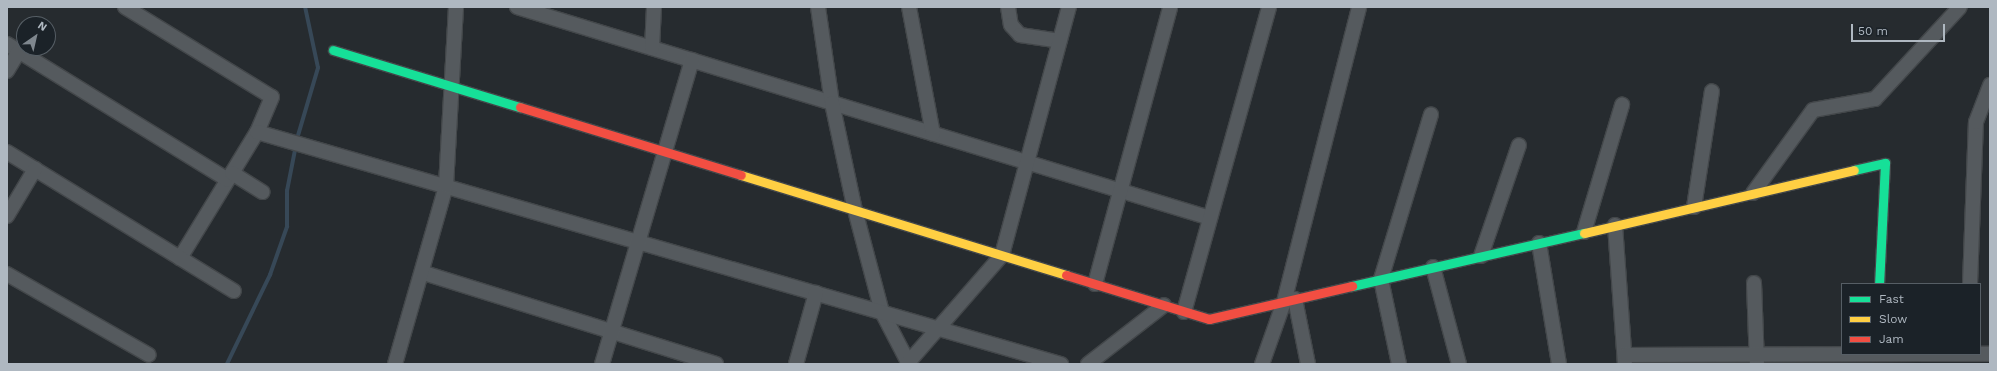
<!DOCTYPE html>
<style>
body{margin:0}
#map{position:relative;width:1997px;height:371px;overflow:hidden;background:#262b2f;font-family:"Work Sans",sans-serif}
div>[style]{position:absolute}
.stream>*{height:3.5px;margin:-1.75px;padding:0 1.75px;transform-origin:1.75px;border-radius:1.75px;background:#374857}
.roads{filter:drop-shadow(1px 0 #43474a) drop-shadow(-1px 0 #43474a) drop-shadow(0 1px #43474a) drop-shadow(0 -1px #43474a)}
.street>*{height:14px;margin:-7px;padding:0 7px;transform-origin:7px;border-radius:7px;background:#555a5e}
.fast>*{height:9px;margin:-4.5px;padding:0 4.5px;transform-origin:4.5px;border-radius:4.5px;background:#16e098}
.slow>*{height:9px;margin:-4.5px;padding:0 4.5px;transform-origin:4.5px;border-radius:4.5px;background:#ffcf43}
.jam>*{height:9px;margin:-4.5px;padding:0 4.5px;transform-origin:4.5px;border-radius:4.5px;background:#f24e42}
span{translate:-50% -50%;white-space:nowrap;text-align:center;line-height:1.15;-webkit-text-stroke:4px #1b2228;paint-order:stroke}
.frame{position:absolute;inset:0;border:8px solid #afb8c1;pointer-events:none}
.legend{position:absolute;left:1841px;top:283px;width:140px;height:72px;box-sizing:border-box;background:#1b2228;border:1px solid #565e65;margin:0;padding:5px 7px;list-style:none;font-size:12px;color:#afb8c1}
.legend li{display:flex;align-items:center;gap:8px;height:20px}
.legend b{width:20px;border:1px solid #565e65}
.north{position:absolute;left:16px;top:16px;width:40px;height:40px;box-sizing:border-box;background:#1b2228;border:1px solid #565e65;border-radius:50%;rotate:34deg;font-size:11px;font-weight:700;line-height:16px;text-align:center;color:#afb8c1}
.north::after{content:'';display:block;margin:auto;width:14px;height:18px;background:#7f878e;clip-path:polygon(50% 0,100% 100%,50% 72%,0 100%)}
.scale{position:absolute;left:1851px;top:24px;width:94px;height:18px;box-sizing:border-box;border:2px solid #afb8c1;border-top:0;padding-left:5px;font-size:12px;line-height:14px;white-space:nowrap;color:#afb8c1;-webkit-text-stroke:3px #1b2228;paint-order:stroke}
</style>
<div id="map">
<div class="stream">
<div style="left:297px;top:139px;width:74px;rotate:-73.5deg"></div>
<div style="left:318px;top:68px;width:62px;rotate:-102deg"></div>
<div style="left:227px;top:364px;width:99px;rotate:-64.2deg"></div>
<div style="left:270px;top:275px;width:51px;rotate:-70.5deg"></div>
<div style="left:287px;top:227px;width:36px;rotate:-90deg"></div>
<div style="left:287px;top:191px;width:47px;rotate:-78.9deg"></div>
</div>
<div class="roads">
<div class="street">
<div style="left:125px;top:7px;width:172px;rotate:31.5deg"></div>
<div style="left:272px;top:97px;width:38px;rotate:113deg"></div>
<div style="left:257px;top:132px;width:148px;rotate:121.4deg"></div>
<div style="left:517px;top:7px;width:724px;rotate:16.93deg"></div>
<div style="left:818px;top:7px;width:97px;rotate:81.7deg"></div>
<div style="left:832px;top:103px;width:109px;rotate:77.9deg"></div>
<div style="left:855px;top:210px;width:106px;rotate:75.2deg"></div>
<div style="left:882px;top:312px;width:56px;rotate:62.5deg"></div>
<div style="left:909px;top:7px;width:129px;rotate:79.3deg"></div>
<div style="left:1008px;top:7px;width:18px;rotate:81deg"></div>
<div style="left:1011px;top:25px;width:13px;rotate:48deg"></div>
<div style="left:1020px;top:35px;width:40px;rotate:8.5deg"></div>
<div style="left:7px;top:44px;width:259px;rotate:31.6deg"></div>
<div style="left:652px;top:48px;width:41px;rotate:-87.2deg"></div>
<div style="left:7px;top:71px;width:23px;rotate:-59deg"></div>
<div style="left:257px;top:132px;width:837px;rotate:16.1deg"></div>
<div style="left:7px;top:152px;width:266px;rotate:31.5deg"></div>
<div style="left:232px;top:173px;width:36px;rotate:32deg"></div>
<div style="left:1753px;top:193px;width:102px;rotate:-54.1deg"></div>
<div style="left:1813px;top:110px;width:63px;rotate:-10.1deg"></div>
<div style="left:1875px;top:99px;width:125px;rotate:-47.3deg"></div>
<div style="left:1694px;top:207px;width:117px;rotate:-81.2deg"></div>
<div style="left:7px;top:216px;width:55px;rotate:-59.2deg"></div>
<div style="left:1615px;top:225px;width:139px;rotate:85.9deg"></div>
<div style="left:1584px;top:232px;width:133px;rotate:-73.3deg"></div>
<div style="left:1539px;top:243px;width:123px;rotate:80.6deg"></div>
<div style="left:1481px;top:256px;width:117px;rotate:-71.1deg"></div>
<div style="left:1433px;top:267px;width:100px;rotate:75deg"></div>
<div style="left:424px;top:273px;width:306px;rotate:17.3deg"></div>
<div style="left:7px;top:274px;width:163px;rotate:29.7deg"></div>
<div style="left:1754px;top:283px;width:81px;rotate:87.9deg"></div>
<div style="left:1095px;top:284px;width:287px;rotate:-74.8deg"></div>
<div style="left:1970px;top:284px;width:162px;rotate:-87.9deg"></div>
<div style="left:1976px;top:122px;width:40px;rotate:-69deg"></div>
<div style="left:1295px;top:299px;width:66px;rotate:78.7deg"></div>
<div style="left:1184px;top:312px;width:317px;rotate:-74.4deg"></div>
<div style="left:1625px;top:355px;width:365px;rotate:-0.2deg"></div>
<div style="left:395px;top:364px;width:185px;rotate:-74deg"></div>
<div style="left:446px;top:186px;width:179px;rotate:-86.8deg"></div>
<div style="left:602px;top:364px;width:317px;rotate:-73.5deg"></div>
<div style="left:796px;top:364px;width:74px;rotate:-74.3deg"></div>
<div style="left:907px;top:364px;width:145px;rotate:-48.9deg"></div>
<div style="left:1002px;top:255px;width:257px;rotate:-74.9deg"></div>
<div style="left:1088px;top:364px;width:96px;rotate:-37.8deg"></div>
<div style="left:1262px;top:364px;width:66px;rotate:-70.5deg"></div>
<div style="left:1284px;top:302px;width:304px;rotate:-75.7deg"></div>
<div style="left:1399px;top:364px;width:87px;rotate:-102deg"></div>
<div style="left:1381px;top:279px;width:172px;rotate:-73.1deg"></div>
</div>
<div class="fast">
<div style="left:333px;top:50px;width:195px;rotate:17deg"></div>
<div style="left:1854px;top:170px;width:32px;rotate:-13deg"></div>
<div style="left:1885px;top:163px;width:121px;rotate:92.8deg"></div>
<div style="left:1352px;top:286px;width:238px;rotate:-12.9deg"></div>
</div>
<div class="slow">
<div style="left:741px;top:175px;width:340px;rotate:17.1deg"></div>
<div style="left:1584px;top:233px;width:277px;rotate:-13.1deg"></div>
</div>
<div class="jam">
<div style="left:520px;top:107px;width:231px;rotate:17.1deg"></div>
<div style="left:1066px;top:275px;width:150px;rotate:17.1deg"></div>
<div style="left:1209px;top:319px;width:147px;rotate:-13deg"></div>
</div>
</div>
<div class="frame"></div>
<ul class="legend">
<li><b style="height:5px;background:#16e098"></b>Fast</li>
<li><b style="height:5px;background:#ffcf43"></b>Slow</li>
<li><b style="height:5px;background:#f24e42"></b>Jam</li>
</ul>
<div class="north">N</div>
<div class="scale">50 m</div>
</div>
